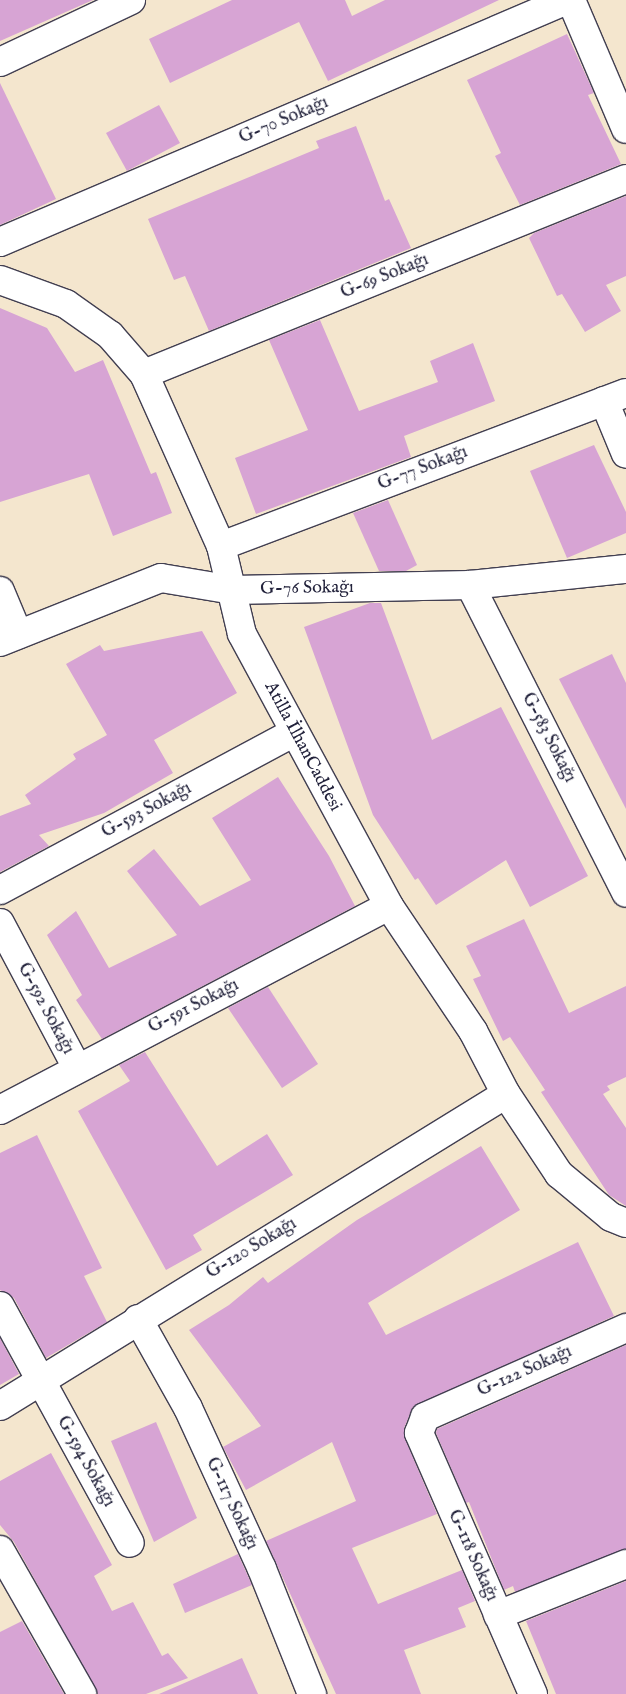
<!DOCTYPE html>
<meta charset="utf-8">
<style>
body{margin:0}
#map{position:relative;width:626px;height:1694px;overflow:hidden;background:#f4e6ce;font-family:"IM FELL English",serif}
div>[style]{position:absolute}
.building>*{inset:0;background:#d7a4d4}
.roads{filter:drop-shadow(1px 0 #423f51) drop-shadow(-1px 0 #423f51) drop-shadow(0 1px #423f51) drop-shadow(0 -1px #423f51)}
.street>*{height:28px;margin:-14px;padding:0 14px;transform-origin:14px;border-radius:14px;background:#fff}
.secondary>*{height:28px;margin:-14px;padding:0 14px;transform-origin:14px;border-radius:14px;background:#fff}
span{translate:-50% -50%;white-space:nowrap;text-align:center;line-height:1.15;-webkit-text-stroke:4px #fff;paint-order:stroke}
.street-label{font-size:18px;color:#22223b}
</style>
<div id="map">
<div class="building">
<div style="clip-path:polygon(0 0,93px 0,0 41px)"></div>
<div style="clip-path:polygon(232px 0,345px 0,352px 16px,385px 0,499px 0,328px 81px,299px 22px,170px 83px,149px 39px)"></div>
<div style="clip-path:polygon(567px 34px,594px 93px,588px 95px,621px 164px,520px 205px,495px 156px,501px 153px,467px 80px)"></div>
<div style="clip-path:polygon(0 83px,56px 199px,0 225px)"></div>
<div style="clip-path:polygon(159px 105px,180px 143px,127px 171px,106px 133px)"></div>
<div style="clip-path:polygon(356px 126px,385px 201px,389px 199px,411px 248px,209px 331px,185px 276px,174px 280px,148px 219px,319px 148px,316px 141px)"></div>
<div style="clip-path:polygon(626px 196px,626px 276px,606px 285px,621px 311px,585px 332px,562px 294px,557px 296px,529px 238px,534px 233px)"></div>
<div style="clip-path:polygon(0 308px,47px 328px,75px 372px,103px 360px,151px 474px,156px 472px,172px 513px,113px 536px,89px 474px,0 502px)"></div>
<div style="clip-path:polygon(320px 320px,359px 411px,438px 382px,430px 361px,473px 343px,495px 401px,404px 436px,411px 457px,256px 514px,235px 458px,308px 430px,269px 340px)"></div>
<div style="clip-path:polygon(594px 445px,626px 512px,626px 533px,567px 558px,530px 471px)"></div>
<div style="clip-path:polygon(388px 500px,417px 565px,406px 571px,379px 571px,353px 513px)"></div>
<div style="clip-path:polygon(370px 603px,381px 603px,432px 740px,501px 707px,588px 876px,530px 907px,506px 860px,436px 905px,418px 878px,415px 880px,373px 815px,304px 627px)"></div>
<div style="clip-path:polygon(202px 631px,237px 693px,154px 740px,173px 773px,104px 813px,39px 835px,49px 846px,0 872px,0 816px,31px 804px,25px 795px,76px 759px,73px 754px,107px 735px,66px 664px,100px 645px,104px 651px)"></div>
<div style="clip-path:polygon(612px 654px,626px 683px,626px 809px,559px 679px)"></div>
<div style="clip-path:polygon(278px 777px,329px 856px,355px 906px,102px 1039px,76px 1000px,82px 995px,47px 935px,76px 911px,109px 968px,177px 935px,127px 871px,154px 849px,200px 906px,251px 880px,212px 818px)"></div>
<div style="clip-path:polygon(524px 919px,569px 1013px,626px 986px,626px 1077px,607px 1086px,610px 1090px,603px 1094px,626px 1128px,626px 1206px,609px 1195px,541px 1092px,545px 1090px,510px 1037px,503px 1041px,473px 979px,481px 976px,466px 946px)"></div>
<div style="clip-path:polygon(268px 987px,318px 1064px,282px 1088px,228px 1008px)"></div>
<div style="clip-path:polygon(145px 1052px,217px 1166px,267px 1134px,293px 1175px,193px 1235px,202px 1250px,166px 1270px,78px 1111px,130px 1081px,119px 1065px)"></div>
<div style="clip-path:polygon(37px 1135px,102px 1268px,84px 1276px,107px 1322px,46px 1358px,14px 1298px,0 1290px,0 1153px)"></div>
<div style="clip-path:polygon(481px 1146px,520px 1210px,368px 1303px,386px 1335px,578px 1242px,614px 1316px,413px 1407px,404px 1428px,405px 1439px,437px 1514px,352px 1548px,378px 1604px,462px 1570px,475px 1601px,458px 1608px,466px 1627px,404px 1650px,421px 1694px,336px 1694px,266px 1541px,356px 1501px,332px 1442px,246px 1490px,223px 1447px,261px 1426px,189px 1330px,229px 1305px,263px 1277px,268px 1283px,357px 1220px)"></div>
<div style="clip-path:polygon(0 1338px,19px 1374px,0 1385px)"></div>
<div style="clip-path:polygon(626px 1345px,626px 1549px,515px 1592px,513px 1586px,504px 1590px,469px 1502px,466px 1503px,436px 1433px,437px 1429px)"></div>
<div style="clip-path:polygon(156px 1422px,197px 1518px,154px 1542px,111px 1441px)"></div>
<div style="clip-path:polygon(51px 1453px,112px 1565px,94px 1576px,112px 1611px,133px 1602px,162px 1656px,168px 1653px,188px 1678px,146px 1694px,98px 1694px,14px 1542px,0 1525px,0 1481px)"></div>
<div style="clip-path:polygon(238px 1554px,252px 1585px,185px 1613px,173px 1584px)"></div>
<div style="clip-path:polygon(626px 1581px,626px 1694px,556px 1694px,526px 1621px)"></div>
<div style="clip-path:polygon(22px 1621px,64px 1694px,0 1694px,0 1632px)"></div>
<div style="clip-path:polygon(242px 1658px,258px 1694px,159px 1694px)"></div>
</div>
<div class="roads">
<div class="street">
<div style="left:571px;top:0;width:140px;rotate:66.9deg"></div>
<div style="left:0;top:62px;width:145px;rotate:-25.3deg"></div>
<div style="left:0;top:242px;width:616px;rotate:-23.11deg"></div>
<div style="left:144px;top:374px;width:520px;rotate:-22.03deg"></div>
<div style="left:604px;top:401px;width:57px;rotate:67.5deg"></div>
<div style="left:221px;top:546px;width:433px;rotate:-20.7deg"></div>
<div style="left:470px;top:585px;width:345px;rotate:63.1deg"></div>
<div style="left:233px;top:590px;width:237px;rotate:-1.2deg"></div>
<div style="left:470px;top:585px;width:157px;rotate:-5.9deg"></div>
<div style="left:0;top:591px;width:47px;rotate:67.3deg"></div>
<div style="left:0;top:890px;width:332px;rotate:-28.2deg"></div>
<div style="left:0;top:923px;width:164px;rotate:62deg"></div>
<div style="left:0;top:1110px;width:439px;rotate:-27.7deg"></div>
<div style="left:0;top:1306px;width:270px;rotate:61.3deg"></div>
<div style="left:138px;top:1319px;width:102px;rotate:60.7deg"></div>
<div style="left:188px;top:1408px;width:177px;rotate:65.3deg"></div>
<div style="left:262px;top:1569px;width:135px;rotate:68.2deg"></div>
<div style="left:0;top:1406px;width:594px;rotate:-31.66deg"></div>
<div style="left:0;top:1550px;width:166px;rotate:60.3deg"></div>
<div style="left:498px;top:1615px;width:138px;rotate:-21.7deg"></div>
<div style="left:533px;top:1694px;width:285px;rotate:-113.6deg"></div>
<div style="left:419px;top:1433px;width:17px;rotate:-69deg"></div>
<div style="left:425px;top:1417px;width:220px;rotate:-23.9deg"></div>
</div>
<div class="secondary">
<div style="left:0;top:280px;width:70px;rotate:20deg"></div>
<div style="left:66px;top:304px;width:54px;rotate:35.2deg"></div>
<div style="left:110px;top:335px;width:52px;rotate:48.9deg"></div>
<div style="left:144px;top:374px;width:188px;rotate:65.9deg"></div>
<div style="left:221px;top:546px;width:90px;rotate:76.6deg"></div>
<div style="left:242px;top:634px;width:309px;rotate:61.6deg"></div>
<div style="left:389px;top:906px;width:151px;rotate:56.1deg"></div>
<div style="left:473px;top:1031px;width:71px;rotate:62.4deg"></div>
<div style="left:506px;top:1094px;width:96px;rotate:56.5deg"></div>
<div style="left:559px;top:1174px;width:67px;rotate:39.6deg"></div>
<div style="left:611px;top:1217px;width:16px;rotate:22deg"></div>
<div style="left:0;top:642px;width:173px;rotate:-21.7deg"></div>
<div style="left:161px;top:578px;width:73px;rotate:9.5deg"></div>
</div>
</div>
<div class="street-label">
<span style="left:284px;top:121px;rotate:-23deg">G-70 Sokağı</span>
<span style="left:385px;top:277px;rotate:-22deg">G-69 Sokağı</span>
<span style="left:423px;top:469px;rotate:-21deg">G-77 Sokağı</span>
<span style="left:307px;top:589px;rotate:-1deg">G-76 Sokağı</span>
<span style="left:548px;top:738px;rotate:63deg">G-583 Sokağı</span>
<span style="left:302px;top:747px;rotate:62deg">Atilla İlhanCaddesi</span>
<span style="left:147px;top:811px;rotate:-28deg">G-593 Sokağı</span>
<span style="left:194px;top:1007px;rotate:-27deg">G-591 Sokağı</span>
<span style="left:45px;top:1009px;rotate:62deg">G-592 Sokağı</span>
<span style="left:252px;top:1249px;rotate:-31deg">G-120 Sokağı</span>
<span style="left:525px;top:1372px;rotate:-24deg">G-122 Sokağı</span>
<span style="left:85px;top:1462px;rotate:61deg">G-594 Sokağı</span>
<span style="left:231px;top:1504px;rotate:65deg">G-117 Sokağı</span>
<span style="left:472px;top:1556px;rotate:66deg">G-118 Sokağı</span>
</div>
</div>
